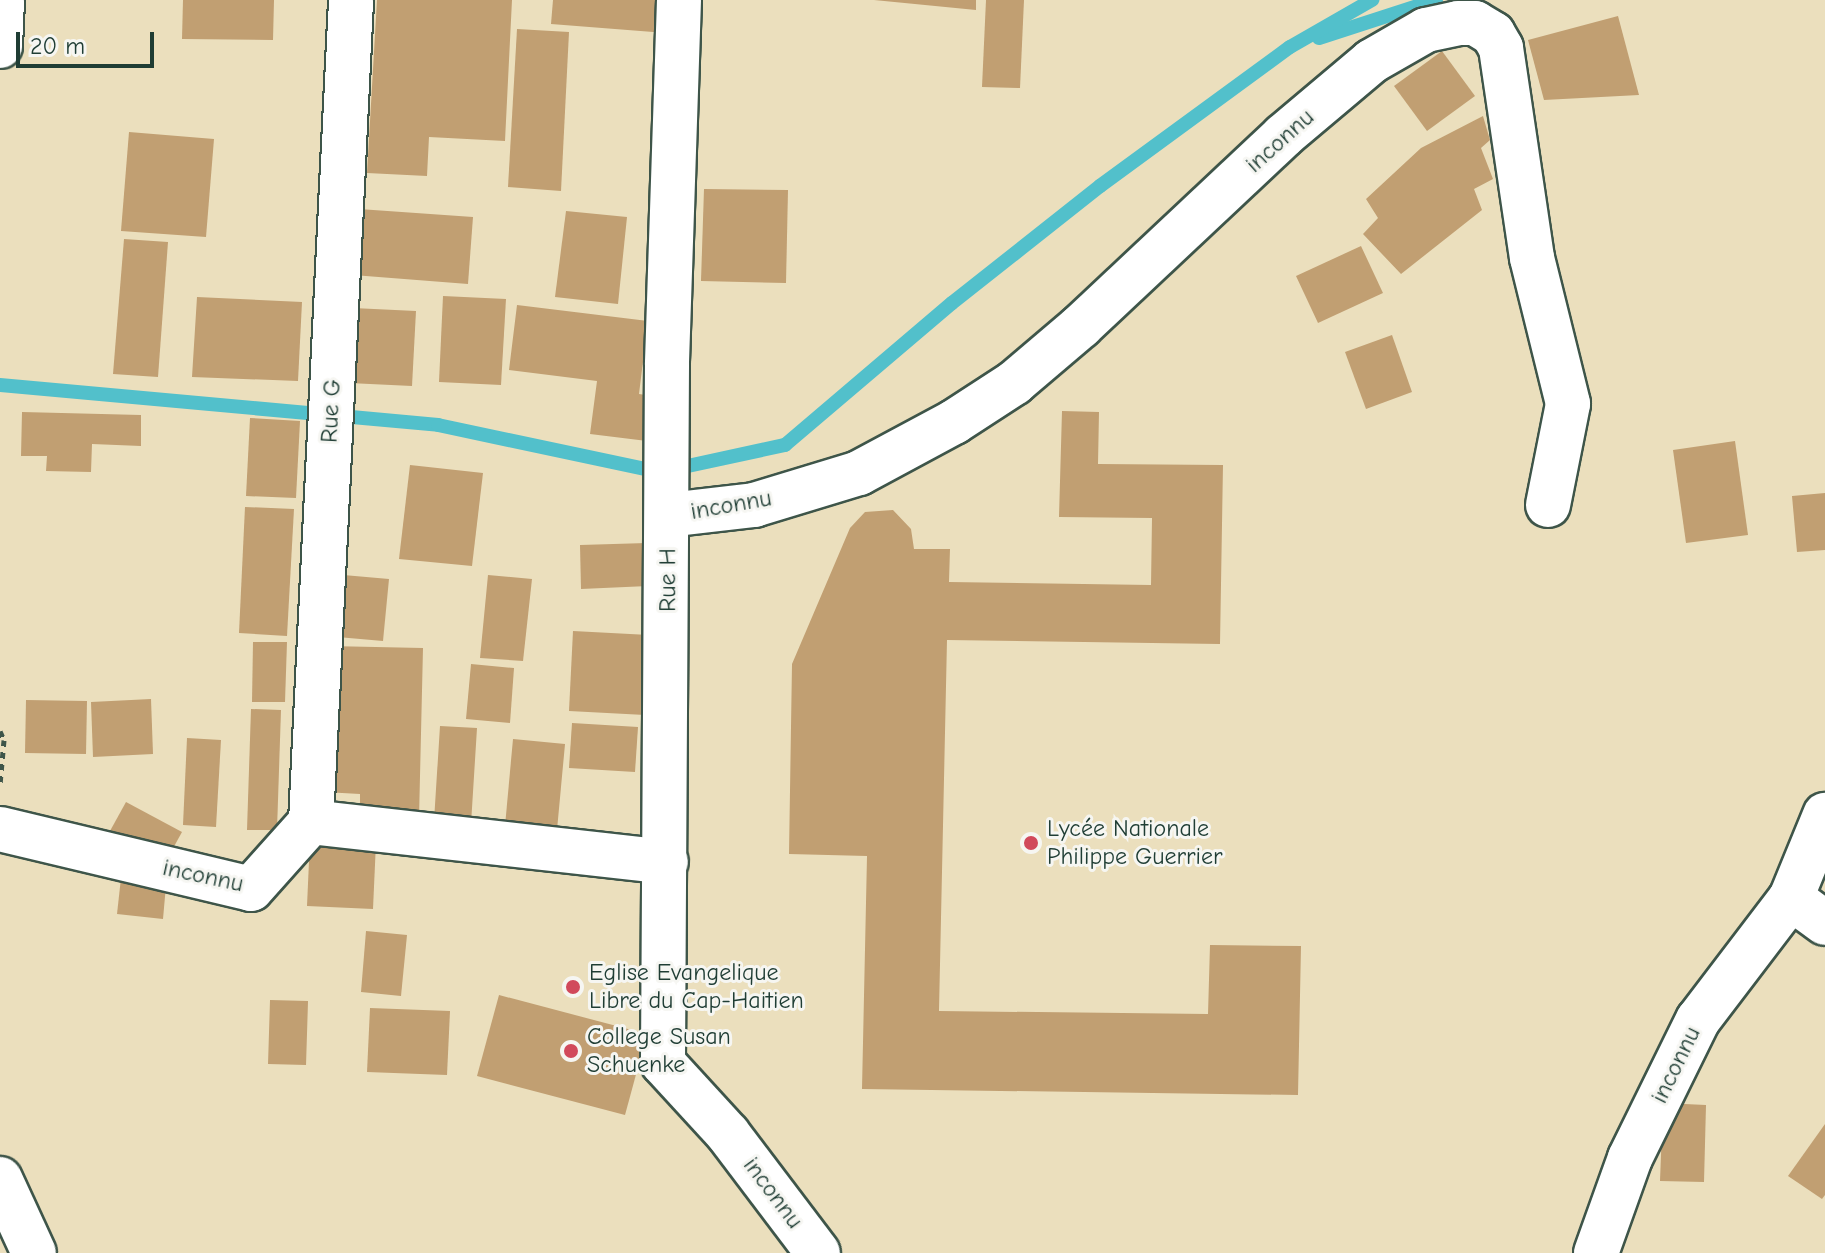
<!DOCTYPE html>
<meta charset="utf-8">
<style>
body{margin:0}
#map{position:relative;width:1825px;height:1253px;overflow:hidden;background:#ebdfbd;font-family:"Comic Neue",sans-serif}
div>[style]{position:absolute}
.stream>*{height:14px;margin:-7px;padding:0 7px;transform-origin:7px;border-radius:7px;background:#52c0cb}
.building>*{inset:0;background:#c19f72}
.path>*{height:5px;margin-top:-2.5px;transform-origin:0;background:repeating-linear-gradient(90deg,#3e5549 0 6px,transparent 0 12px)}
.roads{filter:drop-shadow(2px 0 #3e5549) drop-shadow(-2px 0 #3e5549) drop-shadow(0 2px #3e5549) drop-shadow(0 -2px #3e5549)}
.minor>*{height:44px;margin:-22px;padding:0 22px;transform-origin:22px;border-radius:22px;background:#fff}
.dots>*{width:22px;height:22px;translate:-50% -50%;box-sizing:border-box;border:4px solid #f6f6f2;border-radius:50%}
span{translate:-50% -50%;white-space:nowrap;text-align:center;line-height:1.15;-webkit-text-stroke:6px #f6f6f2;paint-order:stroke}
.street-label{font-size:24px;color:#1f3d34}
.poi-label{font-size:24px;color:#1f3d34}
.left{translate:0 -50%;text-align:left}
.scale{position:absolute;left:16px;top:32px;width:138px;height:36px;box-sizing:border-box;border:4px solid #1f3d34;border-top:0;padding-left:10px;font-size:24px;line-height:28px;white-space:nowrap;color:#1f3d34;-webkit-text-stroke:6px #f6f6f2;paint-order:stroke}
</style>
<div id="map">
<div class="stream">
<div style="left:1319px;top:38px;width:123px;rotate:-18deg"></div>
<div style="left:0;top:385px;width:440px;rotate:5.2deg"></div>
<div style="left:438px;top:425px;width:227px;rotate:12deg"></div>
<div style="left:660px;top:472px;width:128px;rotate:-12.2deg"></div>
<div style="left:785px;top:445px;width:219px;rotate:-40.4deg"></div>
<div style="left:952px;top:303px;width:189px;rotate:-38.3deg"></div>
<div style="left:1100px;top:186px;width:235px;rotate:-36.2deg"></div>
<div style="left:1290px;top:47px;width:95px;rotate:-29.8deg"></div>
</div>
<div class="building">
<div style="clip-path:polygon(183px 0,274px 0,273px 40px,182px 39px)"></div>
<div style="clip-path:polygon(377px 0,512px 0,505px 141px,429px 137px,427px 176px,367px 173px)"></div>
<div style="clip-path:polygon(553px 0,668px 0,666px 33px,551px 24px)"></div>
<div style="clip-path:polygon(874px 0,976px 0,976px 10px)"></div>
<div style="clip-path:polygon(986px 0,1024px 0,1020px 88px,982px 87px)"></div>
<div style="clip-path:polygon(1618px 16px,1639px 95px,1544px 100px,1528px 40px)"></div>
<div style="clip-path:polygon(517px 29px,569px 32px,561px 191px,508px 187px)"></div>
<div style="clip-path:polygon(1442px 51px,1475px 96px,1427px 131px,1394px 86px)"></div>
<div style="clip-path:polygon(1483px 116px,1490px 140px,1481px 148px,1493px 179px,1474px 189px,1482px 210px,1401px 274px,1363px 234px,1378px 218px,1366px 199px,1421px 148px)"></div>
<div style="clip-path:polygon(129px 132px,214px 139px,206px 237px,121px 231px)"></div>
<div style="clip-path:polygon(704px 189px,788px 190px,786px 283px,701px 281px)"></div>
<div style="clip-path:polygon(359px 209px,473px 217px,468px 284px,353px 275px)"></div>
<div style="clip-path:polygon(566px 211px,627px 217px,618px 304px,555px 297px)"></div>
<div style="clip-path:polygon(124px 239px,168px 242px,158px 377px,113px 374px)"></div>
<div style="clip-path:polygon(1361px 246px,1383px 293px,1318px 323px,1296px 276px)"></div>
<div style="clip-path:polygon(443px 296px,506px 299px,501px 385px,439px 382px)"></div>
<div style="clip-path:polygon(197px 297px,302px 302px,298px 381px,192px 377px)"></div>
<div style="clip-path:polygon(517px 305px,648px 321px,639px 394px,653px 396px,647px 441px,590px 434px,597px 381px,509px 370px)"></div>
<div style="clip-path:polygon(353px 308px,416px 311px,412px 386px,349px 383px)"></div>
<div style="clip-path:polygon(1392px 335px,1412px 392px,1366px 409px,1345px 352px)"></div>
<div style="clip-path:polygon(1062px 411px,1099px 412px,1098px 464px,1223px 465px,1220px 644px,947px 640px,939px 1011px,1208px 1014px,1210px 945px,1301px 946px,1298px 1095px,862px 1089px,867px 856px,789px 854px,792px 664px,850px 528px,865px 512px,893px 510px,911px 529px,914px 549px,950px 549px,949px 582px,1151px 585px,1152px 518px,1059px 517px)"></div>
<div style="clip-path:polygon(22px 412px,141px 415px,141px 446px,92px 444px,91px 472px,46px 471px,47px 456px,21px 456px)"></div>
<div style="clip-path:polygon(250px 418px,300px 421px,296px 498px,246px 496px)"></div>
<div style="clip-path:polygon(1735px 441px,1748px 535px,1686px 543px,1673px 450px)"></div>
<div style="clip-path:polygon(410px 465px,483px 473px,472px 566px,399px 559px)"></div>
<div style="clip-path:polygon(1825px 493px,1825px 550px,1797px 552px,1792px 496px)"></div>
<div style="clip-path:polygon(245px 507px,294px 509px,287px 636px,239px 633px)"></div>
<div style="clip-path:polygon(647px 543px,648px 586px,581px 589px,580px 545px)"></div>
<div style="clip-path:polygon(332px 574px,389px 579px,383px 641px,326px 636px)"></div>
<div style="clip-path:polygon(488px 575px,532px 579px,523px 661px,480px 658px)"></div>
<div style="clip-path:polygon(573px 631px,649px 635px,645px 715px,569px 711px)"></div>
<div style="clip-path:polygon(253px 642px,287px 642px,285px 702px,252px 702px)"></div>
<div style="clip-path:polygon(328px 646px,423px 648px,419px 819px,360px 819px,360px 794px,324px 792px)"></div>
<div style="clip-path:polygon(471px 664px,514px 668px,510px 723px,466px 719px)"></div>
<div style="clip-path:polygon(151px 699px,153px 754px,93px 757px,91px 702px)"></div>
<div style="clip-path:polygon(26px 700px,87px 701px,86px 754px,25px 753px)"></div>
<div style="clip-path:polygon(251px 709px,281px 710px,277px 830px,247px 830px)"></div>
<div style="clip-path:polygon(572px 723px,638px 727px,635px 772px,569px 768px)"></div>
<div style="clip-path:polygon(440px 726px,477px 728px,471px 824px,434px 821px)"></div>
<div style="clip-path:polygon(187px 738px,221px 740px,216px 827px,183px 825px)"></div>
<div style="clip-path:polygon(513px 739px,565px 744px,557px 830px,505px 826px)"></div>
<div style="clip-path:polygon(126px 802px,182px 832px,166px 861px,110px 831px)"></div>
<div style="clip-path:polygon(310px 839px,376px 842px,373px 909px,307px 906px)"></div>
<div style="clip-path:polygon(122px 869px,167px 874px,163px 919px,117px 914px)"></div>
<div style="clip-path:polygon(366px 931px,407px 935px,401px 996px,361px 992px)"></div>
<div style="clip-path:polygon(499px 995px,647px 1034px,625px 1115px,477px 1076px)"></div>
<div style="clip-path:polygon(270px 1000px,308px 1001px,306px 1065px,268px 1064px)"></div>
<div style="clip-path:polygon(370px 1008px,450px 1011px,447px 1075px,367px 1072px)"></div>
<div style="clip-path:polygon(1663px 1103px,1706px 1105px,1704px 1182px,1660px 1181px)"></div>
<div style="clip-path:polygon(1825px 1124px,1825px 1195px,1822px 1199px,1788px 1176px)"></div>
</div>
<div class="path">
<div style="left:0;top:731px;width:10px;rotate:66deg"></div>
<div style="left:4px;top:740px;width:45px;rotate:95.1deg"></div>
</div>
<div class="roads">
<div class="minor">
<div style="left:679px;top:0;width:365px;rotate:91.9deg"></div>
<div style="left:667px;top:365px;width:698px;rotate:90.33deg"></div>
<div style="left:663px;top:1063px;width:96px;rotate:47.5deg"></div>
<div style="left:728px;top:1134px;width:149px;rotate:52.9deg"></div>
<div style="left:0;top:46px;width:46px;rotate:-87.5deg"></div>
<div style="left:668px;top:515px;width:87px;rotate:-6.6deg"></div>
<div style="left:754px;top:505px;width:110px;rotate:-16.9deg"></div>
<div style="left:859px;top:473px;width:108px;rotate:-28.2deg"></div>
<div style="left:954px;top:422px;width:72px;rotate:-33deg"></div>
<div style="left:1014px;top:383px;width:88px;rotate:-40.4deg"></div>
<div style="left:1081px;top:326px;width:277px;rotate:-43.2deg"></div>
<div style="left:1283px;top:136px;width:116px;rotate:-40.1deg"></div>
<div style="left:1372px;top:61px;width:62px;rotate:-29.9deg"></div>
<div style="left:1426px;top:30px;width:33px;rotate:-12deg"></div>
<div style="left:1458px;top:23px;width:17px"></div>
<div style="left:1475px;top:23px;width:21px;rotate:31deg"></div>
<div style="left:1493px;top:34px;width:16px;rotate:60deg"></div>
<div style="left:1501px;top:48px;width:212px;rotate:81.6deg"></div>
<div style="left:1532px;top:258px;width:150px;rotate:76.1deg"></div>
<div style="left:1568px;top:404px;width:103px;rotate:101.2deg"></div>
<div style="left:311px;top:822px;width:823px;rotate:-87.21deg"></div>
<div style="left:311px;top:822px;width:357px;rotate:6.4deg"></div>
<div style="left:0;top:829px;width:258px;rotate:13.4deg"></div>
<div style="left:251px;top:889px;width:90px;rotate:-48.2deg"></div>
<div style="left:1791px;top:898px;width:42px;rotate:36.3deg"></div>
<div style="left:0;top:1179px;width:81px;rotate:65.3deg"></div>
<div style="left:1596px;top:1253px;width:101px;rotate:-70.3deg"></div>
<div style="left:1630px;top:1158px;width:154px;rotate:-63.8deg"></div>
<div style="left:1698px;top:1020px;width:153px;rotate:-52.7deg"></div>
<div style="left:1791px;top:898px;width:90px;rotate:-67.7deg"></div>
</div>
</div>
<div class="dots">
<div style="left:1031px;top:843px;background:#d1495b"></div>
<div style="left:573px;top:987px;background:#d1495b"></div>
<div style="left:571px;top:1051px;background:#d1495b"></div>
</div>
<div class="street-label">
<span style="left:1280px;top:141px;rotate:-42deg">inconnu</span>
<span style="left:331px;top:411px;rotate:-87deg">Rue G</span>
<span style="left:731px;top:505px;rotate:-10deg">inconnu</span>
<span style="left:668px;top:580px;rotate:-90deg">Rue H</span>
<span style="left:203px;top:876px;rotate:12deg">inconnu</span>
<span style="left:1676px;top:1065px;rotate:-64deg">inconnu</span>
<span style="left:773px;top:1193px;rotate:53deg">inconnu</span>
</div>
<div class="poi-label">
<span class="left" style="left:1047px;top:843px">Lycée Nationale<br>Philippe Guerrier</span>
<span class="left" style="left:589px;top:987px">Eglise Evangelique<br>Libre du Cap-Haitien</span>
<span class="left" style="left:587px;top:1051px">College Susan<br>Schuenke</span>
</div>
<div class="scale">20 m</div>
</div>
